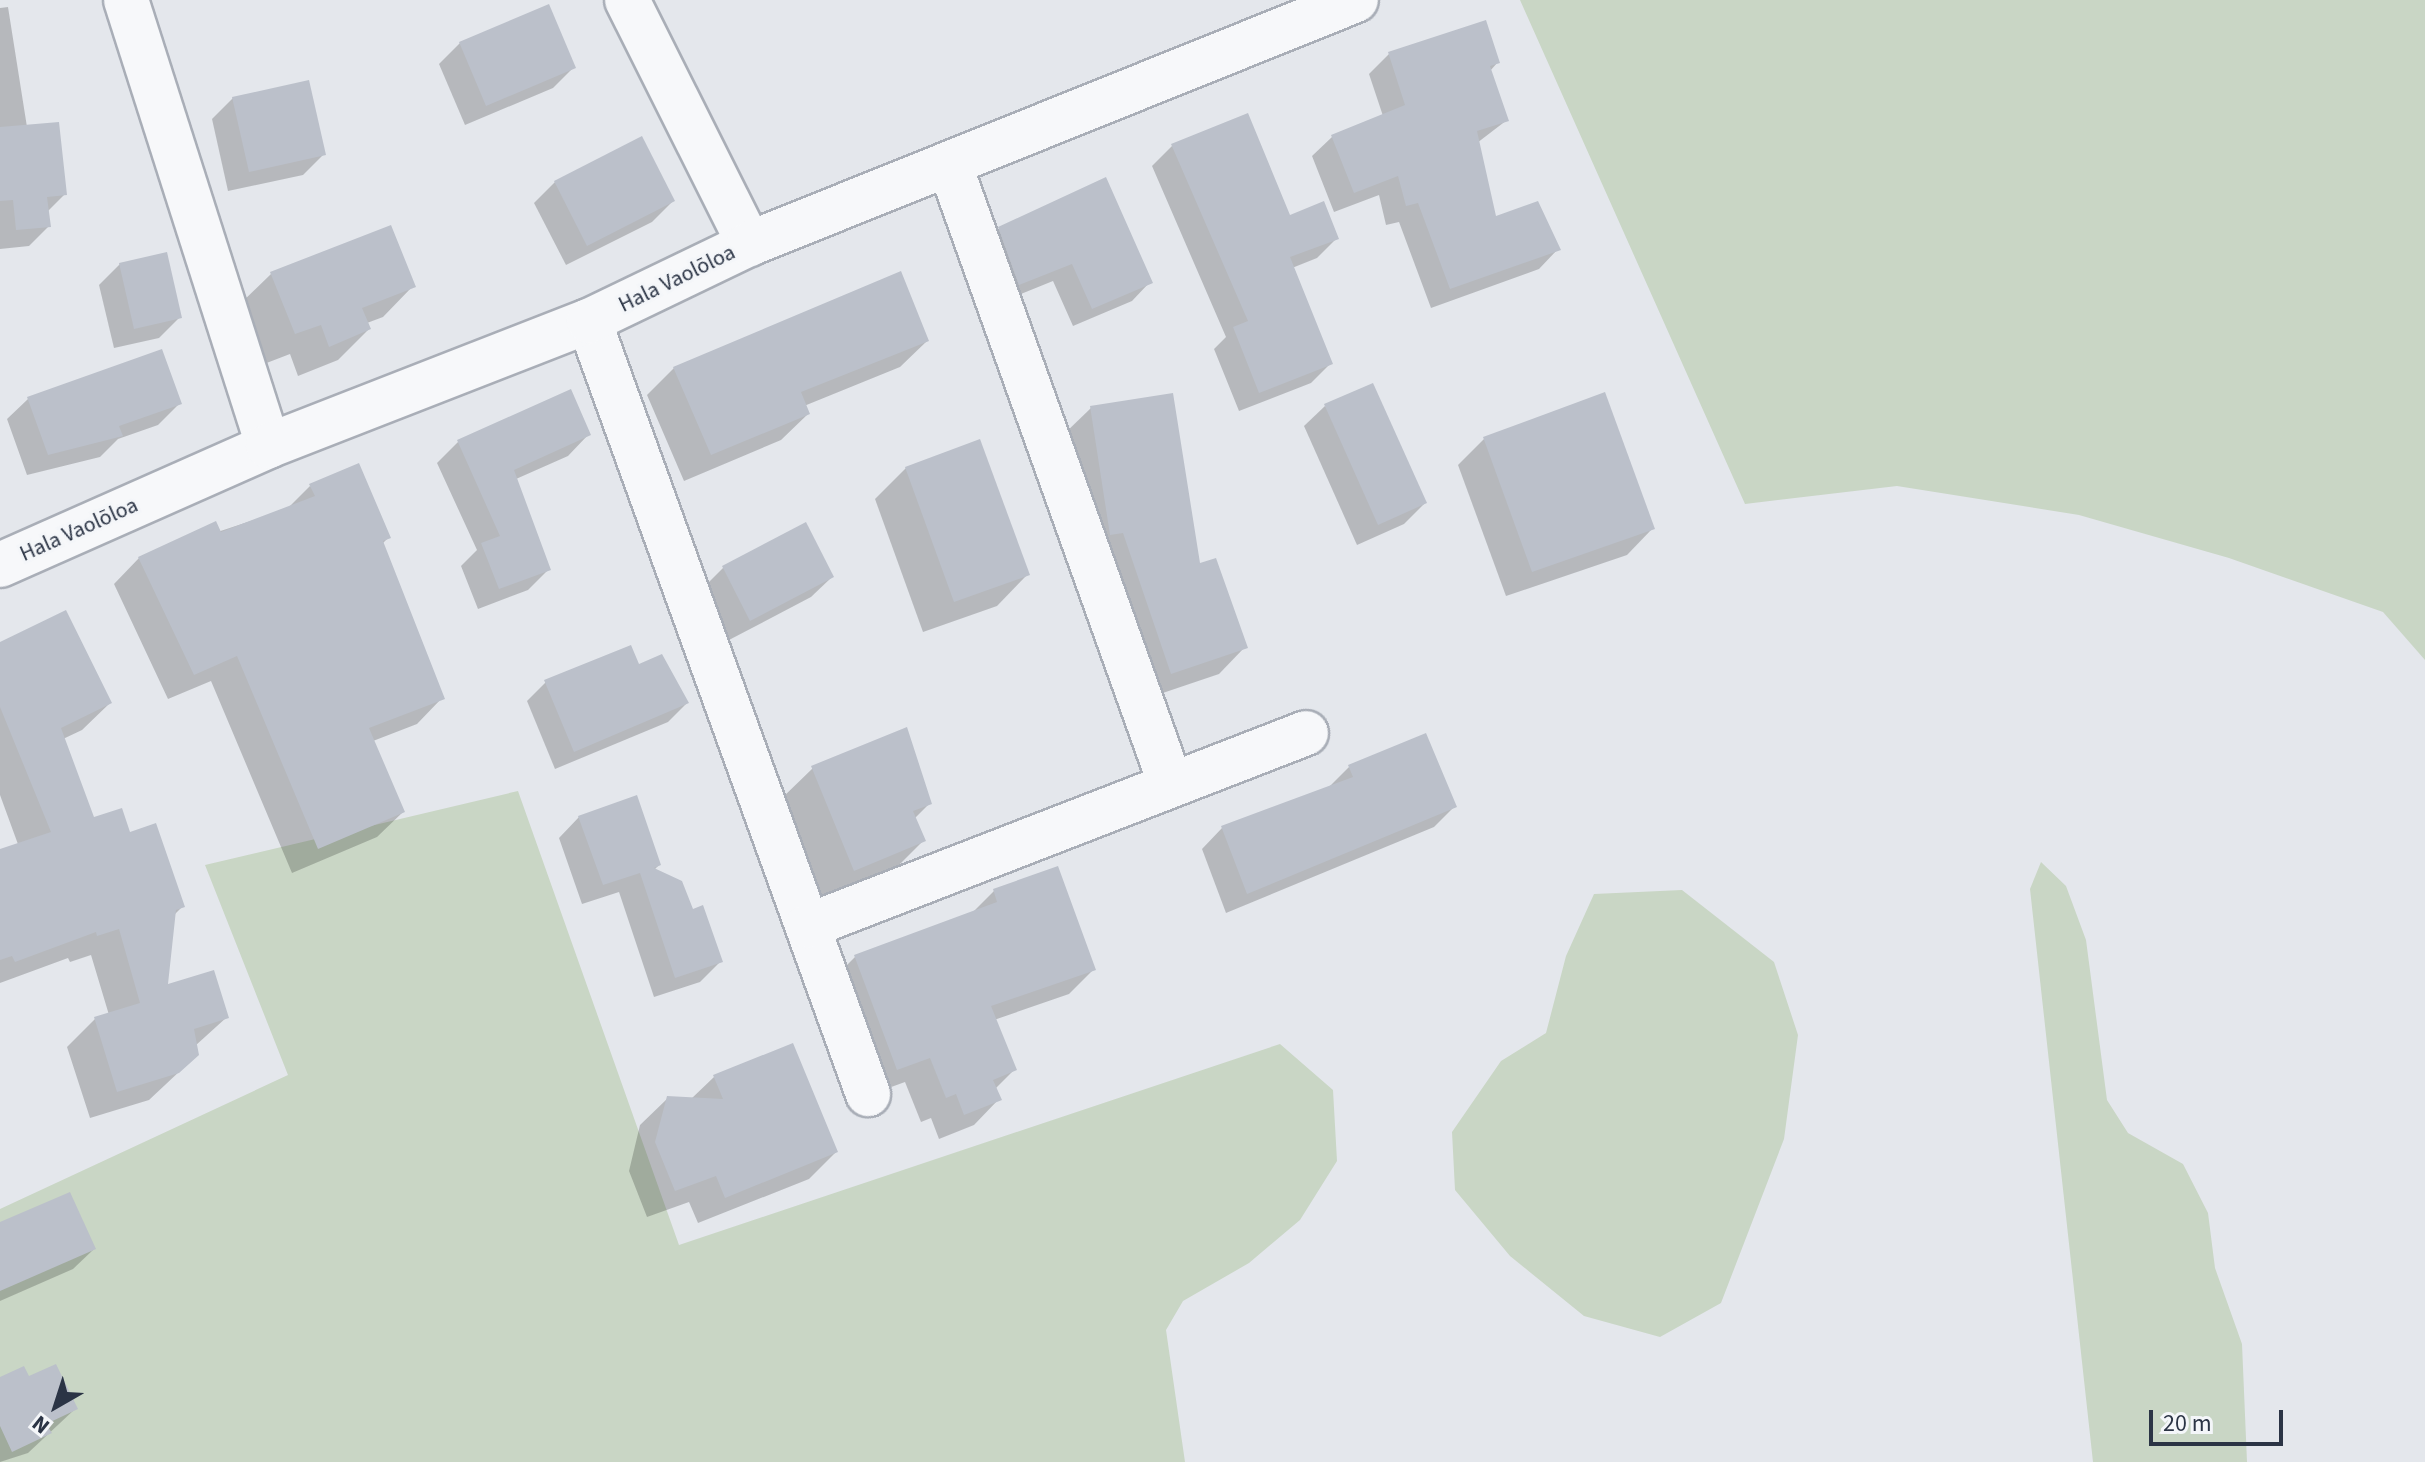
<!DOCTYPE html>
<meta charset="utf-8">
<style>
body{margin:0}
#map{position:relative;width:2425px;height:1462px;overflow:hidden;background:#e4e7ec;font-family:"Source Sans 3",sans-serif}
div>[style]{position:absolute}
.green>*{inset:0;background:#c9d6c5}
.shadow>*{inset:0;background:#0003}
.building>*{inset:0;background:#bbc0ca}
.roads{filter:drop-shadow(2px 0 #a9aeb7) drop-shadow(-2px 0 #a9aeb7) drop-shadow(0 2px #a9aeb7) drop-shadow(0 -2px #a9aeb7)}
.minor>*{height:44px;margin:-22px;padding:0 22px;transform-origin:22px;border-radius:22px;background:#f7f8fa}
span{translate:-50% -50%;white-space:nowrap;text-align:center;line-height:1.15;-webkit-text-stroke:6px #f4f6f9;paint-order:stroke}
.street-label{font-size:22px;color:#2b3445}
.north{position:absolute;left:16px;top:1366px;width:80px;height:80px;-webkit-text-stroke:6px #f4f6f9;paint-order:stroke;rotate:219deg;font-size:22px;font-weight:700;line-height:32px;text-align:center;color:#2b3445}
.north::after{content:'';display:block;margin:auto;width:28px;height:36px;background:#2b3445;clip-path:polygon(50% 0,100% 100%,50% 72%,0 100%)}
.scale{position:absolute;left:2149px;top:1410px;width:134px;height:36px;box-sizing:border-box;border:4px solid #2b3445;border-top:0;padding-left:10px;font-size:24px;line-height:28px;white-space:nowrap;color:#2b3445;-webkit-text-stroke:6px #f4f6f9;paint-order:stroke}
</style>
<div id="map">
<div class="green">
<div style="clip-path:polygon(1520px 0,2425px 0,2425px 660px,2383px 612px,2229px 558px,2079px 515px,1897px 486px,1745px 504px)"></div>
<div style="clip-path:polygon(518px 791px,679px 1245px,1280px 1044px,1333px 1090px,1337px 1161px,1300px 1220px,1249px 1263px,1183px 1301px,1166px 1330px,1185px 1462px,0 1462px,0 1209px,288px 1075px,205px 865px)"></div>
<div style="clip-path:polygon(2041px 862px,2066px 886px,2086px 940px,2107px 1100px,2128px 1133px,2183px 1164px,2208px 1213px,2215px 1268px,2242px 1344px,2247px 1462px,2093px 1462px,2030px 889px)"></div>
<div style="clip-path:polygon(1682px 890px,1774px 962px,1798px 1035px,1784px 1139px,1721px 1303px,1660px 1337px,1584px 1316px,1510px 1256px,1455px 1190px,1452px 1132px,1501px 1061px,1546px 1033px,1566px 956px,1594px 894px)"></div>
</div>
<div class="shadow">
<div style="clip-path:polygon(8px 7px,27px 127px,65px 194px,47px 212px,49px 226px,29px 246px,0 249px,0 8px)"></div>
<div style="clip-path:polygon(460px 43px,573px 68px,553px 88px,465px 125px,439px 64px)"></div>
<div style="clip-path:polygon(1389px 54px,1498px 62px,1490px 71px,1507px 120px,1477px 143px,1495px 219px,1558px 249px,1539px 269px,1431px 308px,1399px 222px,1386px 225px,1379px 195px,1334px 212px,1312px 156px,1332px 137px,1383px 116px,1369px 74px)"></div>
<div style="clip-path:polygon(233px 98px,324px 154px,303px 175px,228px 191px,212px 119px)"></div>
<div style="clip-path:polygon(1247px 116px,1289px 218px,1337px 238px,1317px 258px,1292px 268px,1331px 363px,1311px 383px,1239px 411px,1214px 349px,1226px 337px,1152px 166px,1172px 146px)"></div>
<div style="clip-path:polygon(555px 182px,673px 201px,652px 222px,566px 265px,534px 203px)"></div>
<div style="clip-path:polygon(1000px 229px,1150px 282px,1132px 301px,1073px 326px,1053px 281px,1001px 302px,981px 247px)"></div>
<div style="clip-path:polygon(120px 264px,180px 317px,159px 338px,114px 348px,99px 285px)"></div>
<div style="clip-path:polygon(271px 274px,413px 286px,383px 317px,367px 323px,369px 329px,338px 360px,298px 376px,290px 354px,264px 364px,240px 304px)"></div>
<div style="clip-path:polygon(927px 341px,900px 367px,804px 406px,808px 414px,781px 440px,684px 481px,647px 395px,674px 368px)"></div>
<div style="clip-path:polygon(570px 392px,588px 435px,568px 456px,516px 479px,549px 569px,528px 590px,478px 609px,461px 566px,477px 550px,437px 463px,458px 442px)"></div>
<div style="clip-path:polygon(28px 399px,179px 404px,158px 425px,118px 439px,100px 457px,27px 475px,7px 419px)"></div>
<div style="clip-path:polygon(1325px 406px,1425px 503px,1404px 524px,1357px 545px,1304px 426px)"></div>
<div style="clip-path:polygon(1091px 408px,1198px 566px,1245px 647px,1219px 674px,1145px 699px,1064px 434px)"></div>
<div style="clip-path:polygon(1484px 439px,1653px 528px,1627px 555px,1506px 596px,1458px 465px)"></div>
<div style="clip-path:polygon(906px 468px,1027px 575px,997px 606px,923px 632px,875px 499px)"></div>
<div style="clip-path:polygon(310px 486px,389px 537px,382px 544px,442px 698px,417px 724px,373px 741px,403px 812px,377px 837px,292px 873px,211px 681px,168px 699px,114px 584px,139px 558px,287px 509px)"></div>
<div style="clip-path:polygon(723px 568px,832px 577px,811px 597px,729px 640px,702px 589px)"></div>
<div style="clip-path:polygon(0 644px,110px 703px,82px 730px,63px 739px,93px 819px,129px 834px,183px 906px,173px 916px,166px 987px,227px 1017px,195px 1046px,197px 1055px,149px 1100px,90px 1118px,67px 1047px,95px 1019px,109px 1015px,91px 955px,70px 962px,68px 958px,0 983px,0 867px,19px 847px,0 795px)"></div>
<div style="clip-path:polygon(638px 667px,687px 703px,668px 722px,555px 769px,527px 701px,546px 682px)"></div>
<div style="clip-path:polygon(905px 730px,929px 804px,914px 819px,923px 841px,893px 871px,823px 900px,782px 798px,813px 768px)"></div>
<div style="clip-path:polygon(1349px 767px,1455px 806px,1434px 827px,1226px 913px,1202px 849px,1222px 828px,1328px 788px)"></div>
<div style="clip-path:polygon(579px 817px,659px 865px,654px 870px,692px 911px,720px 962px,700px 982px,654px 997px,619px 892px,582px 904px,559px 838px)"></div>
<div style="clip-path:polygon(994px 891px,1094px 969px,1069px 994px,994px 1020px,1014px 1070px,995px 1089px,999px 1099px,974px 1125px,939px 1139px,931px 1118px,921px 1122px,905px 1082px,872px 1094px,830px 982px,855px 957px,971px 914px)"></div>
<div style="clip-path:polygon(714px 1077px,836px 1152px,809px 1179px,698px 1223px,689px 1202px,647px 1217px,629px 1171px,640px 1125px,668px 1098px,691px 1099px)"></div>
<div style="clip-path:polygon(0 1224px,94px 1249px,73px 1269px,0 1301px)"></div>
<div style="clip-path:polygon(29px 1378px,75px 1409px,28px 1453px,0 1462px,0 1379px)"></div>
</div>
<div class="building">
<div style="clip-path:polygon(549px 4px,576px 68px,486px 106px,459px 42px)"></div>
<div style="clip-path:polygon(1486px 20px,1500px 63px,1490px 66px,1509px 121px,1477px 131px,1496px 216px,1538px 201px,1561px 250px,1450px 289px,1418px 203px,1406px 206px,1398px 176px,1354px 193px,1331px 135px,1405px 105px,1388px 52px)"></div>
<div style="clip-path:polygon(309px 80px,326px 155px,249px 172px,232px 97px)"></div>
<div style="clip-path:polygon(1248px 113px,1290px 215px,1324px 201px,1339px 239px,1290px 257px,1333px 364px,1259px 393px,1233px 327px,1248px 321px,1171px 144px)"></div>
<div style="clip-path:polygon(59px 122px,67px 195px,47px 197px,51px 227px,16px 230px,13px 200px,0 201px,0 127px)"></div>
<div style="clip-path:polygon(642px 136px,675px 201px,587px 246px,554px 181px)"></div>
<div style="clip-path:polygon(1106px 177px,1153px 283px,1092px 309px,1072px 264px,1019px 285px,998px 227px)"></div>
<div style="clip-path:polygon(391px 225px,416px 287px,362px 308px,371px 329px,329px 347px,321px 325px,295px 334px,270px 272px)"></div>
<div style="clip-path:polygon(167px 252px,182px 318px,134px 329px,119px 263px)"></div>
<div style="clip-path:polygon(901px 271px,929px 341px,801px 392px,810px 414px,711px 455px,673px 367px)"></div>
<div style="clip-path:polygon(162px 349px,182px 404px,119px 426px,123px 436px,48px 455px,27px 397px)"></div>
<div style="clip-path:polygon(1373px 383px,1427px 503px,1378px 525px,1324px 404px)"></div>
<div style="clip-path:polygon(571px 389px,591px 435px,514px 470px,551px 570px,499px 589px,481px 543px,500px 536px,457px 440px)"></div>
<div style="clip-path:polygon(1605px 392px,1655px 529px,1532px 572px,1483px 437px)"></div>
<div style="clip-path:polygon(1173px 393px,1200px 563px,1216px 558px,1248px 648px,1171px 674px,1123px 533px,1110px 535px,1090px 406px)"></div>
<div style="clip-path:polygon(980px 439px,1030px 575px,954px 602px,905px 467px)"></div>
<div style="clip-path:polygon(359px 463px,391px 538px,383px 541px,445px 699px,369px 728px,405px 812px,318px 849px,237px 656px,194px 675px,138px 557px,216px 521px,221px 532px,315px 496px,309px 484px)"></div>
<div style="clip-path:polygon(806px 522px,834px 577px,750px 621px,722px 566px)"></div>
<div style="clip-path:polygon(66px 610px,112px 703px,61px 728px,94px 817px,122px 808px,130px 832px,156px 823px,185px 907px,176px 910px,168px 984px,214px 970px,229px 1018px,194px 1029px,199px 1055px,179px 1073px,117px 1092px,94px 1017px,140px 1003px,119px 929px,97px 936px,96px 932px,15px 962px,12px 956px,0 960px,0 849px,51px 832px,0 707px,0 642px)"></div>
<div style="clip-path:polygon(631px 645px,639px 664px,662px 654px,689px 703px,574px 752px,544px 680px)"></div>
<div style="clip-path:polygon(907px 727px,932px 804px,913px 811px,926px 841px,854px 871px,811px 766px)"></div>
<div style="clip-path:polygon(1426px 733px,1457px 807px,1247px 894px,1221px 826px,1353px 777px,1348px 765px)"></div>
<div style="clip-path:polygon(637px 795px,661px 865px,654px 868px,682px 881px,693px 909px,703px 905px,723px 962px,675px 978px,640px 873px,603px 885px,578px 816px)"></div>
<div style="clip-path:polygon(1058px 866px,1096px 970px,991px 1006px,1017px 1070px,993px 1080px,1002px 1100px,964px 1115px,956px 1094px,946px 1098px,930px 1058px,897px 1070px,854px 955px,997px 902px,993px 889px)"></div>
<div style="clip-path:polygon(793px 1043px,838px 1152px,725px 1198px,716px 1176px,675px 1191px,655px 1142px,667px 1096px,723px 1099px,713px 1075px)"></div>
<div style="clip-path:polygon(70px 1192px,96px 1249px,0 1291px,0 1222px)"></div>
<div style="clip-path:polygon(56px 1364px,78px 1409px,46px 1424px,52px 1433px,12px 1452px,0 1426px,0 1377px,24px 1366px,29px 1376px)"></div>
</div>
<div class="roads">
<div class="minor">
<div style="left:126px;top:0;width:468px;rotate:72.3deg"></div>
<div style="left:627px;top:0;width:273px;rotate:63.4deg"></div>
<div style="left:950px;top:166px;width:657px;rotate:70.35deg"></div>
<div style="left:589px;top:321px;width:822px;rotate:70.15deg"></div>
<div style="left:0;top:565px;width:293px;rotate:-23.9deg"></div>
<div style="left:268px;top:446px;width:344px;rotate:-21.3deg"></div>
<div style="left:589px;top:321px;width:178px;rotate:-25.7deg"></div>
<div style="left:749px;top:244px;width:654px;rotate:-21.9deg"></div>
<div style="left:808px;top:926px;width:534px;rotate:-21.18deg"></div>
</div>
</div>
<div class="street-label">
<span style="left:677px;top:279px;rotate:-26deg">Hala Vaolōloa</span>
<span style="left:79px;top:530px;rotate:-24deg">Hala Vaolōloa</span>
</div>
<div class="north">N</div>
<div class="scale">20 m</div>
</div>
